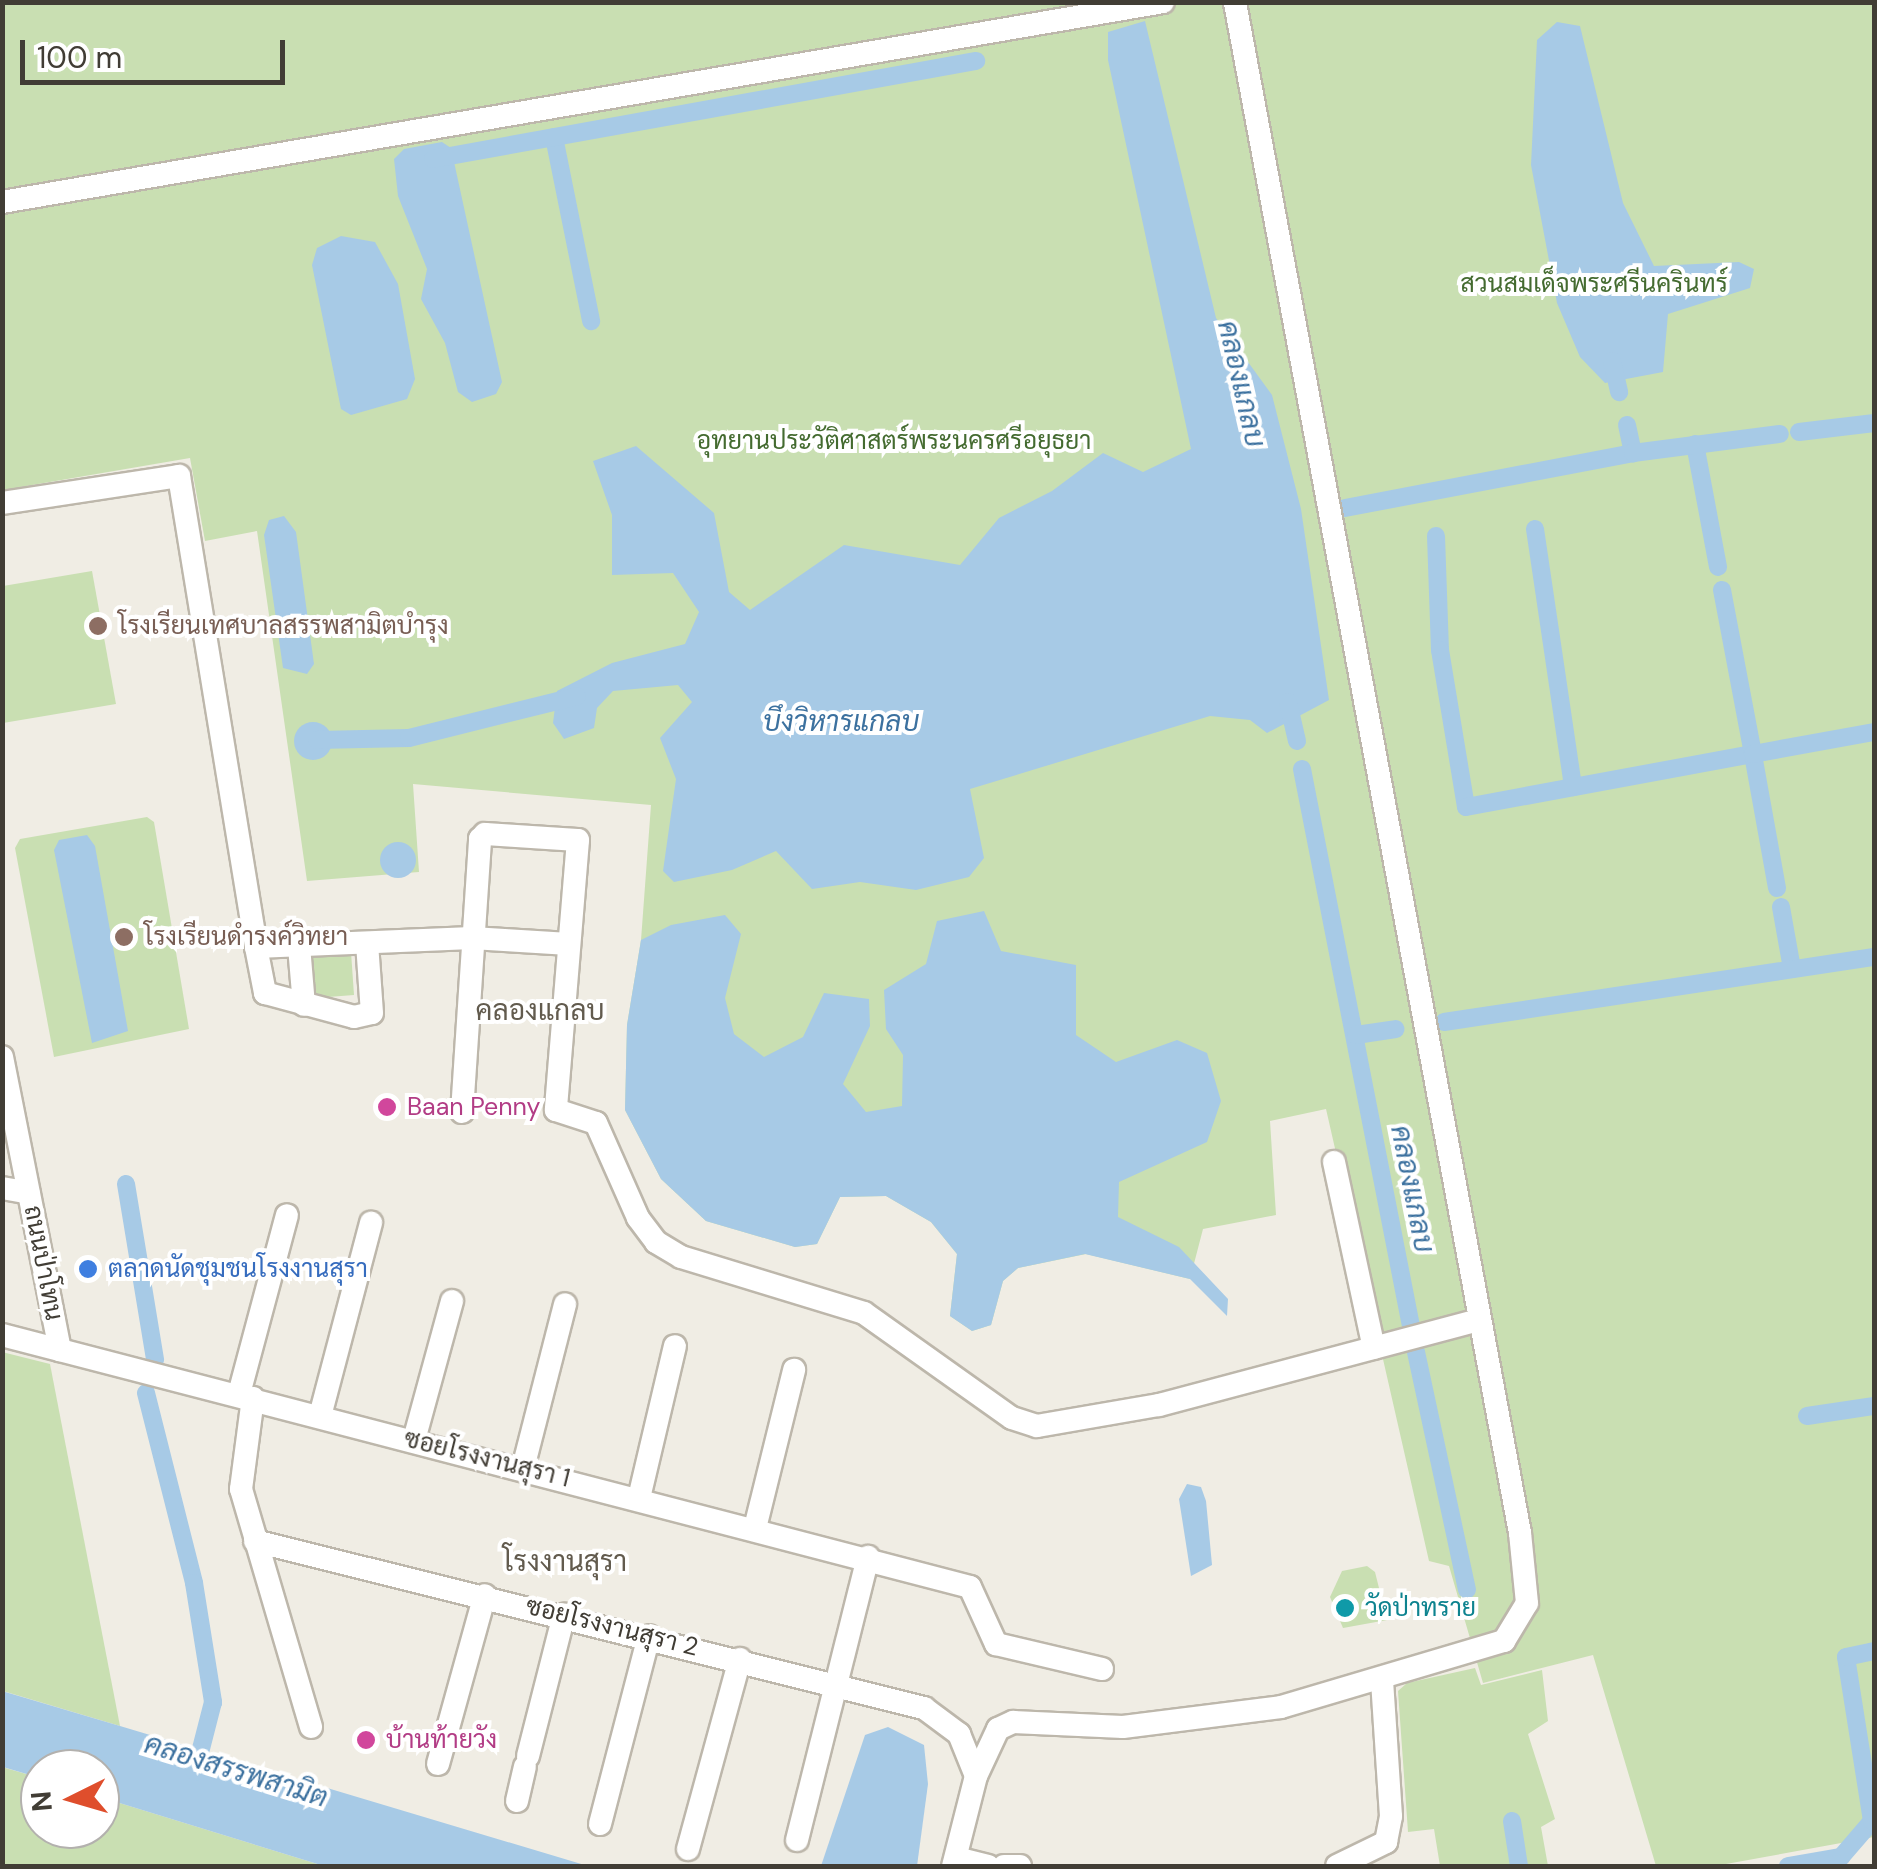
<!DOCTYPE html>
<meta charset="utf-8">
<style>
body{margin:0}
#map{position:relative;width:1877px;height:1869px;overflow:hidden;background:#f0ede4;font-family:"DM Sans",Sarabun,sans-serif}
div>[style]{position:absolute}
.green>*{inset:0;background:#c9dfb2}
.water>*{inset:0;background:#a7cae6}
.round{border-radius:50%}
.canal>*{height:18px;margin:-9px;padding:0 9px;transform-origin:9px;border-radius:9px;background:#a7cae6}
.roads{filter:drop-shadow(2px 0 #bdb7ab) drop-shadow(-2px 0 #bdb7ab) drop-shadow(0 2px #bdb7ab) drop-shadow(0 -2px #bdb7ab)}
.minor>*{height:22px;margin:-11px;padding:0 11px;transform-origin:11px;border-radius:11px;background:#fff}
.dots>*{width:28px;height:28px;translate:-50% -50%;box-sizing:border-box;border:5px solid #fff;border-radius:50%}
span{translate:-50% -50%;white-space:nowrap;text-align:center;line-height:1.15;-webkit-text-stroke:8px #fff;paint-order:stroke}
.park-label{font-size:25px;color:#446b30}
.education-label{font-size:25px;color:#785e54}
.left{translate:0 -50%;text-align:left}
.hotel-label{font-size:25px;color:#b23c85}
.street-label{font-size:25px;color:#413d35}
.shop-label{font-size:25px;color:#366cbe}
.culture-label{font-size:25px;color:#0d838f}
.water-label{font-size:28px;color:#3c719f;font-style:italic}
.neighbourhood-label{font-size:28px;color:#625b4e}
.frame{position:absolute;inset:0;border:5px solid #413d35;pointer-events:none}
.north{position:absolute;left:20px;top:1749px;width:100px;height:100px;box-sizing:border-box;background:#fff;border:2px solid #b3b1ae;border-radius:50%;rotate:265deg;font-size:28px;font-weight:700;line-height:40px;text-align:center;color:#413d35}
.north::after{content:'';display:block;margin:auto;width:35px;height:45px;background:#df4e2c;clip-path:polygon(50% 0,100% 100%,50% 72%,0 100%)}
.scale{position:absolute;left:20px;top:40px;width:265px;height:45px;box-sizing:border-box;border:5px solid #413d35;border-top:0;padding-left:12px;font-size:30px;line-height:35px;white-space:nowrap;color:#413d35;-webkit-text-stroke:8px #fff;paint-order:stroke}
</style>
<div id="map">
<div class="green">
<div style="clip-path:polygon(3px 3px,1874px 3px,1874px 1837px,1715px 1866px,1656px 1866px,1593px 1655px,1483px 1683px,1449px 1566px,1429px 1561px,1326px 1109px,1270px 1121px,1276px 1215px,1203px 1229px,1190px 1279px,1086px 1254px,1018px 1268px,1003px 1281px,991px 1325px,972px 1331px,950px 1316px,957px 1254px,931px 1222px,886px 1196px,840px 1197px,817px 1244px,795px 1247px,706px 1221px,661px 1179px,625px 1110px,627px 1025px,641px 940px,651px 805px,413px 784px,419px 872px,307px 881px,257px 531px,205px 541px,190px 458px,3px 490px)"></div>
<div style="clip-path:polygon(92px 571px,116px 704px,3px 723px,3px 586px)"></div>
<div style="clip-path:polygon(147px 817px,154px 822px,189px 1029px,54px 1057px,15px 848px,20px 839px)"></div>
<div style="clip-path:polygon(351px 952px,354px 995px,315px 998px,312px 956px)"></div>
<div style="clip-path:polygon(2px 1352px,50px 1364px,120px 1726px,3px 1691px)"></div>
<div style="clip-path:polygon(1367px 1566px,1375px 1572px,1387px 1620px,1343px 1628px,1330px 1597px,1342px 1571px)"></div>
<div style="clip-path:polygon(1475px 1668px,1481px 1685px,1542px 1670px,1548px 1721px,1528px 1734px,1555px 1819px,1541px 1827px,1548px 1866px,1440px 1866px,1434px 1829px,1408px 1832px,1398px 1691px,1407px 1683px)"></div>
<div style="clip-path:polygon(2px 1767px,40px 1778px,40px 1829px,100px 1829px,100px 1797px,324px 1866px,3px 1866px)"></div>
</div>
<div class="water">
<div style="clip-path:polygon(1145px 21px,1216px 318px,1272px 395px,1301px 509px,1329px 700px,1267px 733px,1250px 720px,1210px 716px,970px 789px,984px 858px,969px 877px,916px 890px,860px 882px,812px 889px,776px 851px,732px 870px,674px 882px,663px 871px,676px 779px,660px 738px,692px 702px,678px 685px,613px 691px,597px 708px,594px 728px,564px 739px,553px 723px,557px 691px,612px 663px,685px 644px,699px 612px,673px 573px,612px 575px,612px 515px,593px 461px,636px 446px,714px 513px,729px 592px,750px 610px,844px 545px,960px 565px,999px 518px,1052px 491px,1103px 453px,1143px 472px,1191px 449px,1108px 60px,1108px 32px)"></div>
<div style="clip-path:polygon(1557px 22px,1580px 26px,1623px 203px,1654px 266px,1739px 262px,1754px 269px,1750px 288px,1668px 314px,1663px 372px,1605px 383px,1580px 357px,1557px 303px,1531px 165px,1537px 40px)"></div>
<div style="clip-path:polygon(442px 142px,451px 148px,502px 382px,496px 394px,472px 402px,458px 392px,445px 343px,421px 299px,427px 269px,398px 196px,394px 159px,404px 149px)"></div>
<div style="clip-path:polygon(341px 236px,375px 242px,398px 284px,415px 379px,407px 399px,351px 415px,341px 409px,312px 265px,317px 248px)"></div>
<div style="clip-path:polygon(284px 516px,296px 532px,314px 664px,307px 674px,283px 668px,264px 535px,269px 520px)"></div>
<div class="round" style="left:294px;top:722px;width:38px;height:38px"></div>
<div style="clip-path:polygon(87px 835px,95px 846px,128px 1031px,92px 1043px,54px 850px,59px 840px)"></div>
<div class="round" style="left:380px;top:842px;width:36px;height:36px"></div>
<div style="clip-path:polygon(984px 911px,1001px 951px,1076px 965px,1076px 1035px,1116px 1062px,1177px 1040px,1207px 1053px,1221px 1101px,1207px 1142px,1119px 1182px,1118px 1217px,1179px 1247px,1228px 1299px,1227px 1316px,1190px 1279px,1085px 1254px,1018px 1268px,1003px 1281px,991px 1325px,972px 1331px,950px 1316px,957px 1254px,931px 1222px,886px 1196px,840px 1197px,817px 1244px,795px 1247px,706px 1221px,661px 1179px,625px 1110px,627px 1025px,641px 940px,671px 925px,725px 915px,741px 934px,725px 998px,734px 1034px,764px 1057px,803px 1037px,824px 993px,869px 999px,870px 1026px,843px 1084px,866px 1112px,902px 1106px,903px 1055px,886px 1029px,884px 990px,926px 964px,937px 921px)"></div>
<div style="clip-path:polygon(1187px 1484px,1201px 1487px,1206px 1501px,1212px 1565px,1191px 1576px,1179px 1499px)"></div>
<div style="clip-path:polygon(2px 1691px,120px 1726px,588px 1866px,324px 1866px,100px 1797px,100px 1769px,40px 1769px,40px 1778px,3px 1767px)"></div>
<div style="clip-path:polygon(888px 1727px,924px 1745px,928px 1784px,917px 1866px,821px 1866px,865px 1735px)"></div>
</div>
<div class="canal">
<div style="left:554px;top:137px;width:188px;rotate:78.6deg"></div>
<div style="left:433px;top:159px;width:552px;rotate:-10.23deg"></div>
<div style="left:1612px;top:361px;width:32px;rotate:77deg"></div>
<div style="left:1627px;top:425px;width:29px;rotate:78deg"></div>
<div style="left:1799px;top:432px;width:76px;rotate:-6.8deg"></div>
<div style="left:1695px;top:444px;width:125px;rotate:79.4deg"></div>
<div style="left:1345px;top:508px;width:293px;rotate:-10.8deg"></div>
<div style="left:1633px;top:453px;width:148px;rotate:-7.4deg"></div>
<div style="left:1535px;top:529px;width:261px;rotate:81.6deg"></div>
<div style="left:1436px;top:536px;width:114px;rotate:88deg"></div>
<div style="left:1440px;top:650px;width:159px;rotate:80.6deg"></div>
<div style="left:1466px;top:807px;width:292px;rotate:-10.5deg"></div>
<div style="left:1753px;top:754px;width:167px;rotate:-100.7deg"></div>
<div style="left:1288px;top:702px;width:40px;rotate:77deg"></div>
<div style="left:317px;top:740px;width:92px;rotate:-1.2deg"></div>
<div style="left:409px;top:738px;width:173px;rotate:-14deg"></div>
<div style="left:1302px;top:769px;width:568px;rotate:78.93deg"></div>
<div style="left:1777px;top:888px;width:136px;rotate:-100.2deg"></div>
<div style="left:1753px;top:754px;width:123px;rotate:-10.3deg"></div>
<div style="left:1781px;top:907px;width:63px;rotate:79.9deg"></div>
<div style="left:1444px;top:1022px;width:435px;rotate:-8.6deg"></div>
<div style="left:1356px;top:1035px;width:40px;rotate:-8.5deg"></div>
<div style="left:126px;top:1184px;width:178px;rotate:80.6deg"></div>
<div style="left:1416px;top:1352px;width:243px;rotate:77.9deg"></div>
<div style="left:146px;top:1393px;width:196px;rotate:75.8deg"></div>
<div style="left:194px;top:1583px;width:121px;rotate:80.9deg"></div>
<div style="left:213px;top:1702px;width:72px;rotate:104.4deg"></div>
<div style="left:1807px;top:1416px;width:68px;rotate:-8.5deg"></div>
<div style="left:1512px;top:1821px;width:46px;rotate:81.2deg"></div>
<div style="left:1788px;top:1866px;width:54px;rotate:-9.6deg"></div>
<div style="left:1841px;top:1857px;width:48px;rotate:-49.3deg"></div>
<div style="left:1872px;top:1821px;width:166px;rotate:-99deg"></div>
<div style="left:1846px;top:1657px;width:29px;rotate:-12deg"></div>
</div>
<div class="roads">
<div class="minor">
<div style="left:2px;top:202px;width:1178px;rotate:-9.77deg"></div>
<div style="left:2px;top:503px;width:179px;rotate:-8.7deg"></div>
<div style="left:179px;top:476px;width:477px;rotate:80.7deg"></div>
<div style="left:256px;top:947px;width:216px;rotate:-2.4deg"></div>
<div style="left:472px;top:938px;width:97px;rotate:3.5deg"></div>
<div style="left:299px;top:946px;width:59px;rotate:85.2deg"></div>
<div style="left:256px;top:947px;width:47px;rotate:78.9deg"></div>
<div style="left:265px;top:993px;width:92px;rotate:15.1deg"></div>
<div style="left:354px;top:1017px;width:18px;rotate:-13deg"></div>
<div style="left:372px;top:1013px;width:70px;rotate:-94.1deg"></div>
<div style="left:2px;top:1057px;width:299px;rotate:78.8deg"></div>
<div style="left:462px;top:1112px;width:274px;rotate:-86.2deg"></div>
<div style="left:480px;top:839px;width:7px;rotate:-45deg"></div>
<div style="left:485px;top:834px;width:93px;rotate:3.7deg"></div>
<div style="left:578px;top:840px;width:271px;rotate:94.7deg"></div>
<div style="left:556px;top:1110px;width:42px;rotate:18deg"></div>
<div style="left:596px;top:1123px;width:104px;rotate:66.1deg"></div>
<div style="left:638px;top:1218px;width:30px;rotate:53deg"></div>
<div style="left:656px;top:1242px;width:29px;rotate:31deg"></div>
<div style="left:681px;top:1257px;width:191px;rotate:17deg"></div>
<div style="left:864px;top:1313px;width:181px;rotate:35.4deg"></div>
<div style="left:1012px;top:1418px;width:26px;rotate:18deg"></div>
<div style="left:1037px;top:1426px;width:124px;rotate:-9.8deg"></div>
<div style="left:1159px;top:1405px;width:331px;rotate:-14.9deg"></div>
<div style="left:1334px;top:1162px;width:190px;rotate:77.9deg"></div>
<div style="left:2px;top:1188px;width:27px;rotate:10deg"></div>
<div style="left:2px;top:1335px;width:1000px;rotate:14.59deg"></div>
<div style="left:970px;top:1587px;width:63px;rotate:65.5deg"></div>
<div style="left:996px;top:1644px;width:109px;rotate:13.3deg"></div>
<div style="left:239px;top:1394px;width:185px;rotate:-75deg"></div>
<div style="left:253px;top:1398px;width:92px;rotate:97.5deg"></div>
<div style="left:241px;top:1489px;width:248px;rotate:73.6deg"></div>
<div style="left:320px;top:1416px;width:200px;rotate:-75.2deg"></div>
<div style="left:414px;top:1440px;width:144px;rotate:-74.7deg"></div>
<div style="left:523px;top:1468px;width:169px;rotate:-75.6deg"></div>
<div style="left:639px;top:1498px;width:156px;rotate:-76.7deg"></div>
<div style="left:755px;top:1528px;width:163px;rotate:-76.1deg"></div>
<div style="left:255px;top:1541px;width:690px;rotate:14.02deg"></div>
<div style="left:924px;top:1708px;width:44px;rotate:36.6deg"></div>
<div style="left:959px;top:1734px;width:45px;rotate:68deg"></div>
<div style="left:976px;top:1776px;width:93px;rotate:104.3deg"></div>
<div style="left:528px;top:1756px;width:146px;rotate:-75.7deg"></div>
<div style="left:438px;top:1764px;width:175px;rotate:-74.5deg"></div>
<div style="left:976px;top:1776px;width:52px;rotate:-64.9deg"></div>
<div style="left:998px;top:1729px;width:17px;rotate:-25deg"></div>
<div style="left:1013px;top:1722px;width:110px;rotate:2.6deg"></div>
<div style="left:1123px;top:1727px;width:159px;rotate:-7.2deg"></div>
<div style="left:1281px;top:1707px;width:233px;rotate:-16.5deg"></div>
<div style="left:1504px;top:1641px;width:44px;rotate:-58.8deg"></div>
<div style="left:1527px;top:1603px;width:70px;rotate:-95.7deg"></div>
<div style="left:1520px;top:1533px;width:1557px;rotate:-100.55deg"></div>
<div style="left:517px;top:1801px;width:35px;rotate:-77deg"></div>
<div style="left:600px;top:1824px;width:194px;rotate:-75.4deg"></div>
<div style="left:797px;top:1840px;width:292px;rotate:-75.9deg"></div>
<div style="left:688px;top:1849px;width:197px;rotate:-74.7deg"></div>
<div style="left:956px;top:1858px;width:33px;rotate:14deg"></div>
<div style="left:1004px;top:1866px;width:16px"></div>
<div style="left:1337px;top:1866px;width:55px;rotate:-26.1deg"></div>
<div style="left:1386px;top:1842px;width:26px;rotate:-79deg"></div>
<div style="left:1391px;top:1816px;width:135px;rotate:-93.8deg"></div>
</div>
</div>
<div class="dots">
<div style="left:98px;top:626px;background:#8d6e63"></div>
<div style="left:124px;top:937px;background:#8d6e63"></div>
<div style="left:387px;top:1107px;background:#d1479c"></div>
<div style="left:88px;top:1269px;background:#3f7fe0"></div>
<div style="left:1345px;top:1608px;background:#0f9aa8"></div>
<div style="left:366px;top:1740px;background:#d1479c"></div>
</div>
<div class="park-label">
<span style="left:1594px;top:284px">สวนสมเด็จพระศรีนครินทร์</span>
<span style="left:894px;top:441px">อุทยานประวัติศาสตร์พระนครศรีอยุธยา</span>
</div>
<div class="education-label">
<span class="left" style="left:118px;top:626px">โรงเรียนเทศบาลสรรพสามิตบำรุง</span>
<span class="left" style="left:144px;top:937px">โรงเรียนดำรงค์วิทยา</span>
</div>
<div class="hotel-label">
<span class="left" style="left:407px;top:1107px">Baan Penny</span>
<span class="left" style="left:386px;top:1740px">บ้านท้ายวัง</span>
</div>
<div class="street-label">
<span style="left:43px;top:1263px;rotate:79deg">ถนนป่าโทน</span>
<span style="left:487px;top:1459px;rotate:14deg">ซอยโรงงานสุรา 1</span>
<span style="left:612px;top:1627px;rotate:14deg">ซอยโรงงานสุรา 2</span>
</div>
<div class="shop-label">
<span class="left" style="left:108px;top:1269px">ตลาดนัดชุมชนโรงงานสุรา</span>
</div>
<div class="culture-label">
<span class="left" style="left:1365px;top:1608px">วัดป่าทราย</span>
</div>
<div class="water-label">
<span style="left:1241px;top:384px;rotate:77deg">คลองแกลบ</span>
<span style="left:841px;top:722px">บึงวิหารแกลบ</span>
<span style="left:1412px;top:1189px;rotate:79deg">คลองแกลบ</span>
<span style="left:236px;top:1771px;rotate:17deg">คลองสรรพสามิต</span>
</div>
<div class="neighbourhood-label">
<span style="left:540px;top:1011px">คลองแกลบ</span>
<span style="left:565px;top:1562px">โรงงานสุรา</span>
</div>
<div class="frame"></div>
<div class="north">N</div>
<div class="scale">100 m</div>
</div>
